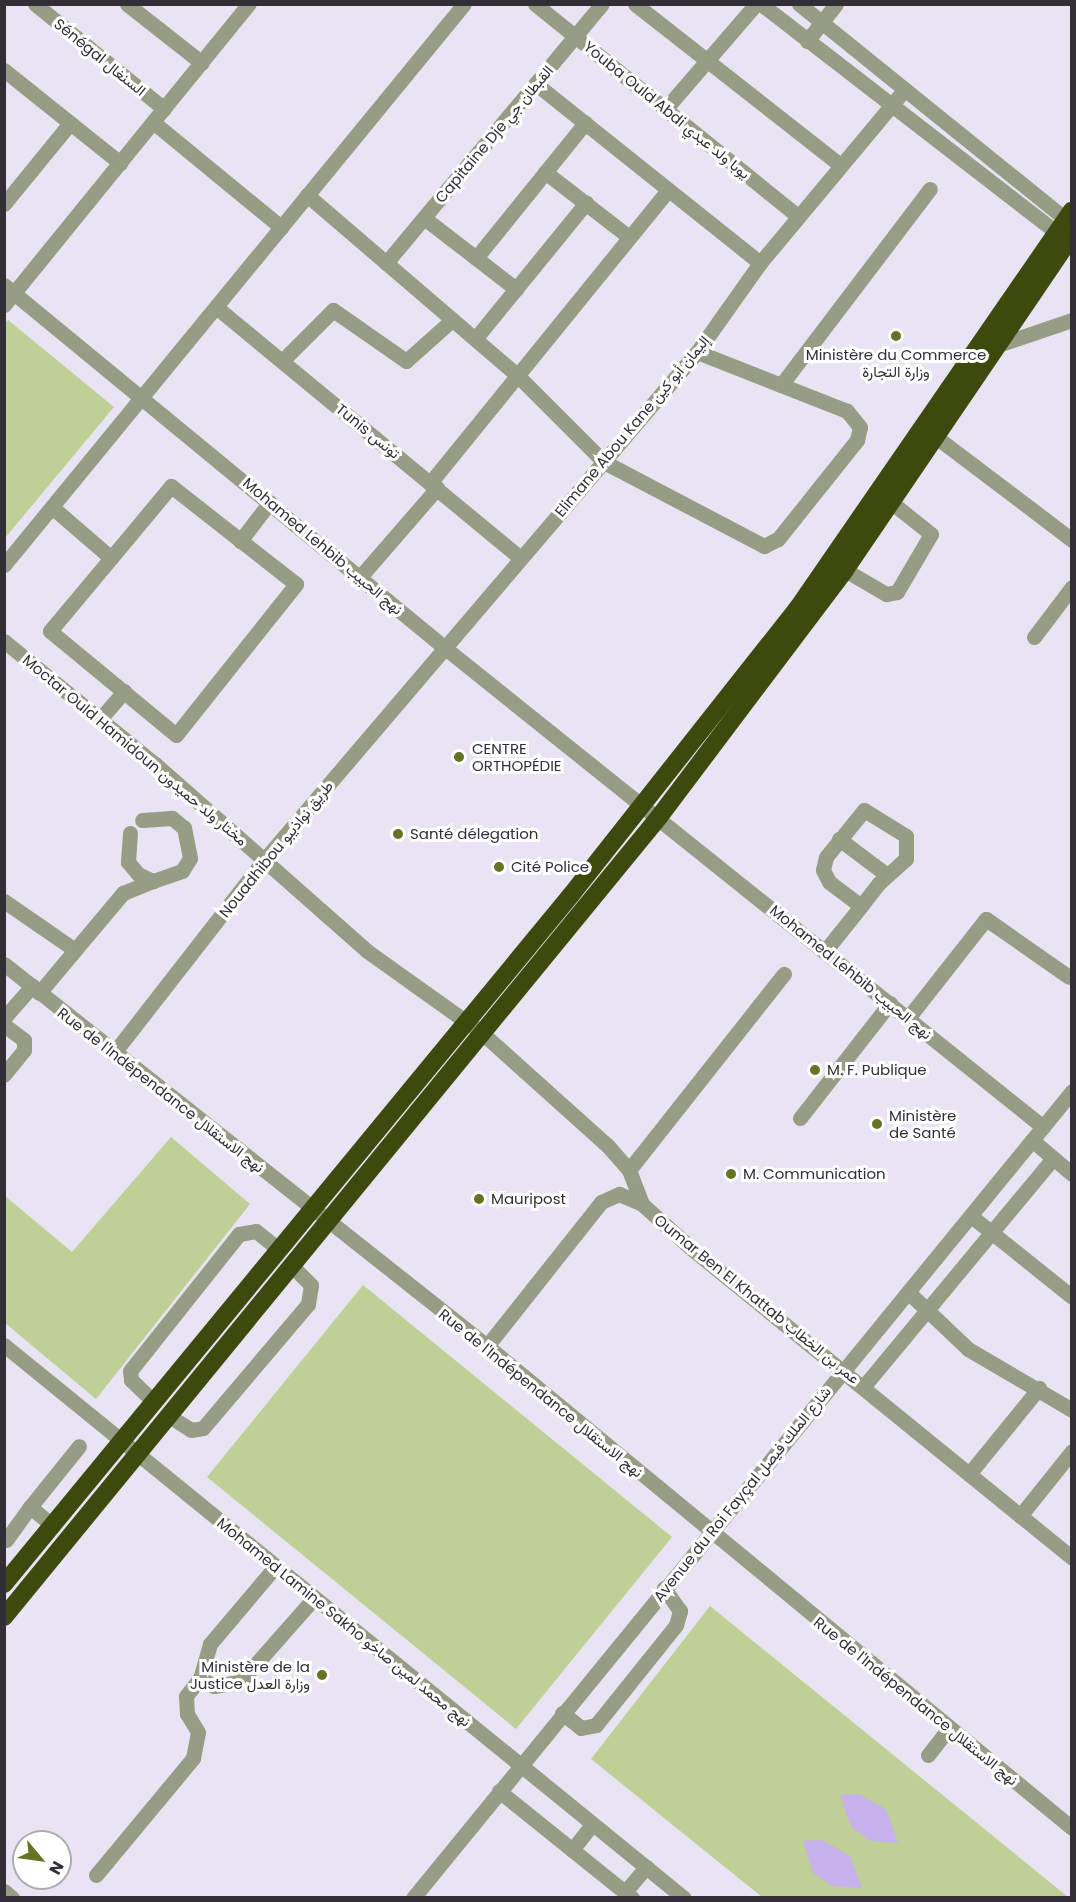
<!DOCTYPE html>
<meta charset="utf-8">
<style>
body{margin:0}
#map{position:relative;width:1076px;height:1902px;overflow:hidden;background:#e9e4f4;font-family:Poppins,Vazirmatn,sans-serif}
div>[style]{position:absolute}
.green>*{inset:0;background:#bfcf95}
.water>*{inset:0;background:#c7b2ec}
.minor>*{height:15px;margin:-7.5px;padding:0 7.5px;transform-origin:7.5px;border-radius:7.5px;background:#969d84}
.highway>*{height:18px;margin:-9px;padding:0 9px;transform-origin:9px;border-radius:9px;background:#3e4a0d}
.dots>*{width:16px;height:16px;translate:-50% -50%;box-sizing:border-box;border:3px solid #fff;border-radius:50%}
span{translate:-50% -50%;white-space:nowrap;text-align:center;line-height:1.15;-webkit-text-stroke:6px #fff;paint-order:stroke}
.street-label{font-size:15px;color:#312f35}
.poi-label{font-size:15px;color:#312f35}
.left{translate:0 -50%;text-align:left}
.right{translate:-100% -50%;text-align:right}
.frame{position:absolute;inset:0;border:6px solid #312f35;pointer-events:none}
.north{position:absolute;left:12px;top:1830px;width:60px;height:60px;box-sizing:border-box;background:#fff;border:2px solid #adacae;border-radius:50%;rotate:119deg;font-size:16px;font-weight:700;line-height:24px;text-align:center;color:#312f35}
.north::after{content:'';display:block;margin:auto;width:21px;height:27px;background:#637422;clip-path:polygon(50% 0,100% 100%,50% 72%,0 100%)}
</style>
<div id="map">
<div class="green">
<div style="clip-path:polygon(8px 320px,114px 407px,5px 538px,4px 324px)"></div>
<div style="clip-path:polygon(171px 1137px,250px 1204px,96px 1399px,5px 1323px,5px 1196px,72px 1252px)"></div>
<div style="clip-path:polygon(363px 1285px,672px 1537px,516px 1729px,207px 1477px)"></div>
<div style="clip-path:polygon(710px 1606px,1068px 1897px,762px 1897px,591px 1759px)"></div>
</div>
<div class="water">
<div style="clip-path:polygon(859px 1794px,886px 1809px,898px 1843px,870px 1841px,851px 1827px,840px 1795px)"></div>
<div style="clip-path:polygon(822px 1840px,850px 1856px,862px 1888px,832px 1886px,813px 1873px,803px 1841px)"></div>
</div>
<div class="minor">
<div style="left:35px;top:4px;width:166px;rotate:39.1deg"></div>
<div style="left:127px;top:4px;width:95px;rotate:38.2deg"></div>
<div style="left:535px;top:4px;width:338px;rotate:38.9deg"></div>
<div style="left:635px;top:4px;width:261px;rotate:38.1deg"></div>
<div style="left:761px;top:4px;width:384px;rotate:37.7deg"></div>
<div style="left:799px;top:4px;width:351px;rotate:38.9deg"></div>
<div style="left:807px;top:41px;width:47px;rotate:-51.9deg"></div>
<div style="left:4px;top:70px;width:149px;rotate:38.7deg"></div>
<div style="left:536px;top:84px;width:287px;rotate:38.6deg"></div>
<div style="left:667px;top:107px;width:136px;rotate:-49.2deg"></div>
<div style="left:153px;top:122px;width:166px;rotate:39.4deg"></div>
<div style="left:545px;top:172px;width:106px;rotate:37.7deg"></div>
<div style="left:307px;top:195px;width:277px;rotate:40.6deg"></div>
<div style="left:517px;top:375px;width:123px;rotate:45deg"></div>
<div style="left:604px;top:462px;width:181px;rotate:27.7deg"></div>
<div style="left:764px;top:546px;width:16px;rotate:-27deg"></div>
<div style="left:778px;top:539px;width:127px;rotate:-51.4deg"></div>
<div style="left:857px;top:440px;width:13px;rotate:-77deg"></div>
<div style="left:860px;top:427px;width:21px;rotate:-129deg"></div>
<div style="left:847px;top:411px;width:161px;rotate:-158.5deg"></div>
<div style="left:4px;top:204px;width:104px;rotate:-50.8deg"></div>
<div style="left:424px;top:218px;width:66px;rotate:37.6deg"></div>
<div style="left:476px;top:258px;width:174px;rotate:-51.1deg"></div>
<div style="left:476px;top:258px;width:51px;rotate:37.8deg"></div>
<div style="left:386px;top:263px;width:337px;rotate:-50.2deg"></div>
<div style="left:4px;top:285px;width:571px;rotate:39.46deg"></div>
<div style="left:445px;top:648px;width:766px;rotate:38.69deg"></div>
<div style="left:4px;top:305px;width:388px;rotate:-50.9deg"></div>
<div style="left:216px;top:307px;width:393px;rotate:39.5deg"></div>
<div style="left:475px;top:339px;width:176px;rotate:-50.8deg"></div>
<div style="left:1001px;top:344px;width:75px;rotate:-18.7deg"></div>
<div style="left:282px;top:361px;width:72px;rotate:-45deg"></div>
<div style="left:333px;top:310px;width:89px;rotate:34.9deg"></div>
<div style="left:406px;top:361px;width:62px;rotate:-41.7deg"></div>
<div style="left:781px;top:385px;width:246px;rotate:-52.8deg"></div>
<div style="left:928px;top:431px;width:181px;rotate:37.1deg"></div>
<div style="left:430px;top:483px;width:377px;rotate:-50.9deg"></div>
<div style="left:52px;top:507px;width:78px;rotate:40.8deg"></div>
<div style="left:111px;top:558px;width:95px;rotate:129.9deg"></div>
<div style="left:50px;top:631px;width:163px;rotate:39.5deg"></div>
<div style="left:176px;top:735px;width:193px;rotate:-51.5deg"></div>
<div style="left:296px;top:584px;width:159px;rotate:-141.9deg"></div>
<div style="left:171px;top:486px;width:94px;rotate:129.8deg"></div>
<div style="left:240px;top:541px;width:49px;rotate:-52.4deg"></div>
<div style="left:4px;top:565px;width:725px;rotate:-50.65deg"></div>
<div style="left:845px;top:570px;width:48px;rotate:30.3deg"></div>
<div style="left:886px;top:594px;width:11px;rotate:-10deg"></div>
<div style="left:897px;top:592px;width:67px;rotate:-59.6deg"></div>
<div style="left:931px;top:534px;width:50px;rotate:-141.5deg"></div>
<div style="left:360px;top:577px;width:118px;rotate:-49.1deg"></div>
<div style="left:1034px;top:637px;width:63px;rotate:-52.8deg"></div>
<div style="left:4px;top:641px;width:195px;rotate:39.2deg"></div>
<div style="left:155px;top:764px;width:283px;rotate:41.4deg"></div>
<div style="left:367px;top:951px;width:141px;rotate:35.5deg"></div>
<div style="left:482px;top:1033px;width:169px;rotate:41.9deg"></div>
<div style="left:608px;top:1146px;width:32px;rotate:49deg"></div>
<div style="left:629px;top:1170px;width:36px;rotate:69deg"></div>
<div style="left:642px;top:1204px;width:67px;rotate:42deg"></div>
<div style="left:692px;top:1249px;width:490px;rotate:39.1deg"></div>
<div style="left:100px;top:719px;width:37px;rotate:-49deg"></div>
<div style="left:130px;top:833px;width:29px;rotate:94deg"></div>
<div style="left:128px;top:862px;width:16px;rotate:50deg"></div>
<div style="left:138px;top:874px;width:17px;rotate:25deg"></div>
<div style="left:153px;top:881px;width:31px;rotate:-19deg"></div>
<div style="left:182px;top:871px;width:15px;rotate:-58deg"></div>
<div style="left:190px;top:858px;width:31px;rotate:-101deg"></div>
<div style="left:184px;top:828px;width:16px;rotate:-140deg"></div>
<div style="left:172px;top:818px;width:30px;rotate:176deg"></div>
<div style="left:839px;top:839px;width:60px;rotate:36.9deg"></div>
<div style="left:4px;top:901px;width:86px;rotate:34.6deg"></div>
<div style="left:825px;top:951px;width:58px;rotate:-51.3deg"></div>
<div style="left:861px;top:906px;width:29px;rotate:-52deg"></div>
<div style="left:879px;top:883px;width:36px;rotate:-42deg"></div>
<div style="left:906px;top:859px;width:23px;rotate:-90deg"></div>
<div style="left:906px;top:836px;width:49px;rotate:-148.2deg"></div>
<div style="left:864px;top:810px;width:60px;rotate:129deg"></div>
<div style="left:826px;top:857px;width:13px;rotate:103deg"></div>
<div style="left:823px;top:870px;width:13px;rotate:63deg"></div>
<div style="left:829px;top:882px;width:40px;rotate:37deg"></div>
<div style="left:4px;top:964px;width:616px;rotate:38.34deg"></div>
<div style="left:487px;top:1346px;width:758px;rotate:39.49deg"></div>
<div style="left:39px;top:993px;width:131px;rotate:-50deg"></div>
<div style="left:123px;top:893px;width:32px;rotate:-22deg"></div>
<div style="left:4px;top:1018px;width:43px;rotate:-48.8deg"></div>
<div style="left:908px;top:1018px;width:126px;rotate:-51.8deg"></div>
<div style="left:986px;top:919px;width:101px;rotate:34.9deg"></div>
<div style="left:4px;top:1025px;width:25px;rotate:37deg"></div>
<div style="left:24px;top:1040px;width:10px;rotate:90deg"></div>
<div style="left:24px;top:1050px;width:32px;rotate:129deg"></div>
<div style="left:113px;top:1054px;width:246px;rotate:-52.1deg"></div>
<div style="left:264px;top:860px;width:667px;rotate:-49.56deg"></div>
<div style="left:697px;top:352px;width:109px;rotate:-54.7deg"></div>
<div style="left:760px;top:263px;width:226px;rotate:-50.2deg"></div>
<div style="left:800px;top:1118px;width:146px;rotate:-52deg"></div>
<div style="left:1033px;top:1141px;width:51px;rotate:40.2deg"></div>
<div style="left:629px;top:1170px;width:250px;rotate:-51.7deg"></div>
<div style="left:971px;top:1216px;width:129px;rotate:38.7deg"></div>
<div style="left:908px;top:1292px;width:83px;rotate:43.5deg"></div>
<div style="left:968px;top:1349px;width:121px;rotate:30.4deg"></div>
<div style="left:4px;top:1345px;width:876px;rotate:39.12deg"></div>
<div style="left:487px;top:1346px;width:184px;rotate:-51.6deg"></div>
<div style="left:601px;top:1202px;width:20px;rotate:-24deg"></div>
<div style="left:619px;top:1194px;width:25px;rotate:23deg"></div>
<div style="left:864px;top:1386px;width:296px;rotate:-50.3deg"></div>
<div style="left:154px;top:1402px;width:32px;rotate:-136deg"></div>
<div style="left:131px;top:1380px;width:9px;rotate:-96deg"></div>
<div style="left:130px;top:1371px;width:175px;rotate:-51.5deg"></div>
<div style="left:239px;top:1234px;width:17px;rotate:-10deg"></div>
<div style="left:256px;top:1231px;width:28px;rotate:39deg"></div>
<div style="left:169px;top:1416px;width:26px;rotate:32deg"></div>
<div style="left:191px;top:1430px;width:12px;rotate:-9deg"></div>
<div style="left:203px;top:1428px;width:162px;rotate:-49.7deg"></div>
<div style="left:308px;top:1304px;width:19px;rotate:-81deg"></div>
<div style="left:311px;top:1285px;width:27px;rotate:-135deg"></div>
<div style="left:969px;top:1474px;width:111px;rotate:-50.9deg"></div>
<div style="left:1020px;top:1516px;width:83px;rotate:-51.3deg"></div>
<div style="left:53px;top:1526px;width:30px;rotate:-140deg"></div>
<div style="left:30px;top:1507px;width:78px;rotate:-51.2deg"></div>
<div style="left:6px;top:1540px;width:41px;rotate:-54deg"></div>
<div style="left:275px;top:1567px;width:101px;rotate:130.2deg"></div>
<div style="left:210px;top:1644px;width:35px;rotate:106deg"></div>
<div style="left:200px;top:1678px;width:16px;rotate:30deg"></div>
<div style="left:214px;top:1686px;width:26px;rotate:-9deg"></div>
<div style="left:240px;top:1682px;width:112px;rotate:-48.6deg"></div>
<div style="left:562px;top:1713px;width:24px;rotate:38deg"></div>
<div style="left:581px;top:1728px;width:15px;rotate:-11deg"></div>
<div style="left:596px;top:1725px;width:128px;rotate:-51.3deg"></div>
<div style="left:676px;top:1625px;width:15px;rotate:-74deg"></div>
<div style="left:680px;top:1611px;width:28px;rotate:-125deg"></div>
<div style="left:928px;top:1755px;width:34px;rotate:-52deg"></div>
<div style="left:499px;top:1791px;width:171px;rotate:38.8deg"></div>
<div style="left:572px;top:1850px;width:33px;rotate:-52deg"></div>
<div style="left:96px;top:1875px;width:152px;rotate:-50.3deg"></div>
<div style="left:193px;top:1758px;width:26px;rotate:-79deg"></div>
<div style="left:198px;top:1732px;width:21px;rotate:-121deg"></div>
<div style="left:187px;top:1714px;width:18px;rotate:-93deg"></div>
<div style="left:186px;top:1696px;width:23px;rotate:-52deg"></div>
<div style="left:4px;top:1891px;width:11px;rotate:41deg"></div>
<div style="left:625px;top:1892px;width:33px;rotate:-50deg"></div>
<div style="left:413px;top:1898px;width:1042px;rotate:-50.76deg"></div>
</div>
<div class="highway">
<div style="left:4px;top:1584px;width:892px;rotate:-50.55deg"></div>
<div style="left:571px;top:895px;width:365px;rotate:-51.7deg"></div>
<div style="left:797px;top:609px;width:484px;rotate:-55.4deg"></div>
<div style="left:4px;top:1617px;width:1034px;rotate:-50.69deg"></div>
<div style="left:659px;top:817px;width:309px;rotate:-53deg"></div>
<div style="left:845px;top:570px;width:404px;rotate:-55.8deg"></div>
</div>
<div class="dots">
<div style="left:896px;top:336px;background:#637422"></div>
<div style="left:459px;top:757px;background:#637422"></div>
<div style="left:398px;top:834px;background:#637422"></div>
<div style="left:499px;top:867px;background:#637422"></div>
<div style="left:815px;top:1070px;background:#637422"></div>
<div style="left:877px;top:1124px;background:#637422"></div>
<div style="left:731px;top:1174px;background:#637422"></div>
<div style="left:479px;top:1199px;background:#637422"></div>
<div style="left:322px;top:1675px;background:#637422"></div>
</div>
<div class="street-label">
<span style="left:100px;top:57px;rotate:39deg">Sénégal السنغال</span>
<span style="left:667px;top:110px;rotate:39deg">Youba Ould Abdi يوبا ولد عبدي</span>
<span style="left:494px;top:134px;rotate:-50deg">Capitaine Dje القبطان جي</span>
<span style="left:632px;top:426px;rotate:-50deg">Elimane Abou Kane إليمان أبو كين</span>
<span style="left:368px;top:431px;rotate:39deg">Tunis تونس</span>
<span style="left:323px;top:546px;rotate:40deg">Mohamed Lehbib نهج الحبيب</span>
<span style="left:135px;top:750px;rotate:40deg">Moctar Ould Hamidoun مختار ولد حميدون</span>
<span style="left:276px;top:849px;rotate:-51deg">Nouadhibou طريق نواذيبو</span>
<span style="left:851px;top:972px;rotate:39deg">Mohamed Lehbib نهج الحبيب</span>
<span style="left:161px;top:1090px;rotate:38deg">Rue de l'Indépendance نهج الاستقلال</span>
<span style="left:757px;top:1299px;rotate:39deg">Oumar Ben El Khattab عمر بن الخطاب</span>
<span style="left:541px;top:1393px;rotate:39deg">Rue de l'Indépendance نهج الاستقلال</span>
<span style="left:742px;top:1494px;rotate:-51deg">Avenue du Roi Fayçal شارع الملك فيصل</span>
<span style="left:344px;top:1622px;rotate:39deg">Mohamed Lamine Sakho نهج محمد لمين صاخو</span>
<span style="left:916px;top:1701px;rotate:39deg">Rue de l'Indépendance نهج الاستقلال</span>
</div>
<div class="poi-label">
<span style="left:896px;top:363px">Ministère du Commerce<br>وزارة التجارة</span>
<span class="left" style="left:472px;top:757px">CENTRE<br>ORTHOPÉDIE</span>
<span class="left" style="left:410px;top:834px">Santé délegation</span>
<span class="left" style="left:511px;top:867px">Cité Police</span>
<span class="left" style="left:827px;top:1070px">M. F. Publique</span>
<span class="left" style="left:889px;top:1124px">Ministère<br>de Santé</span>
<span class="left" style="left:743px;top:1174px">M. Communication</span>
<span class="left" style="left:491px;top:1199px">Mauripost</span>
<span class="right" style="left:310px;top:1675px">Ministère de la<br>Justice وزارة العدل</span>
</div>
<div class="frame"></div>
<div class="north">N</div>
</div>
